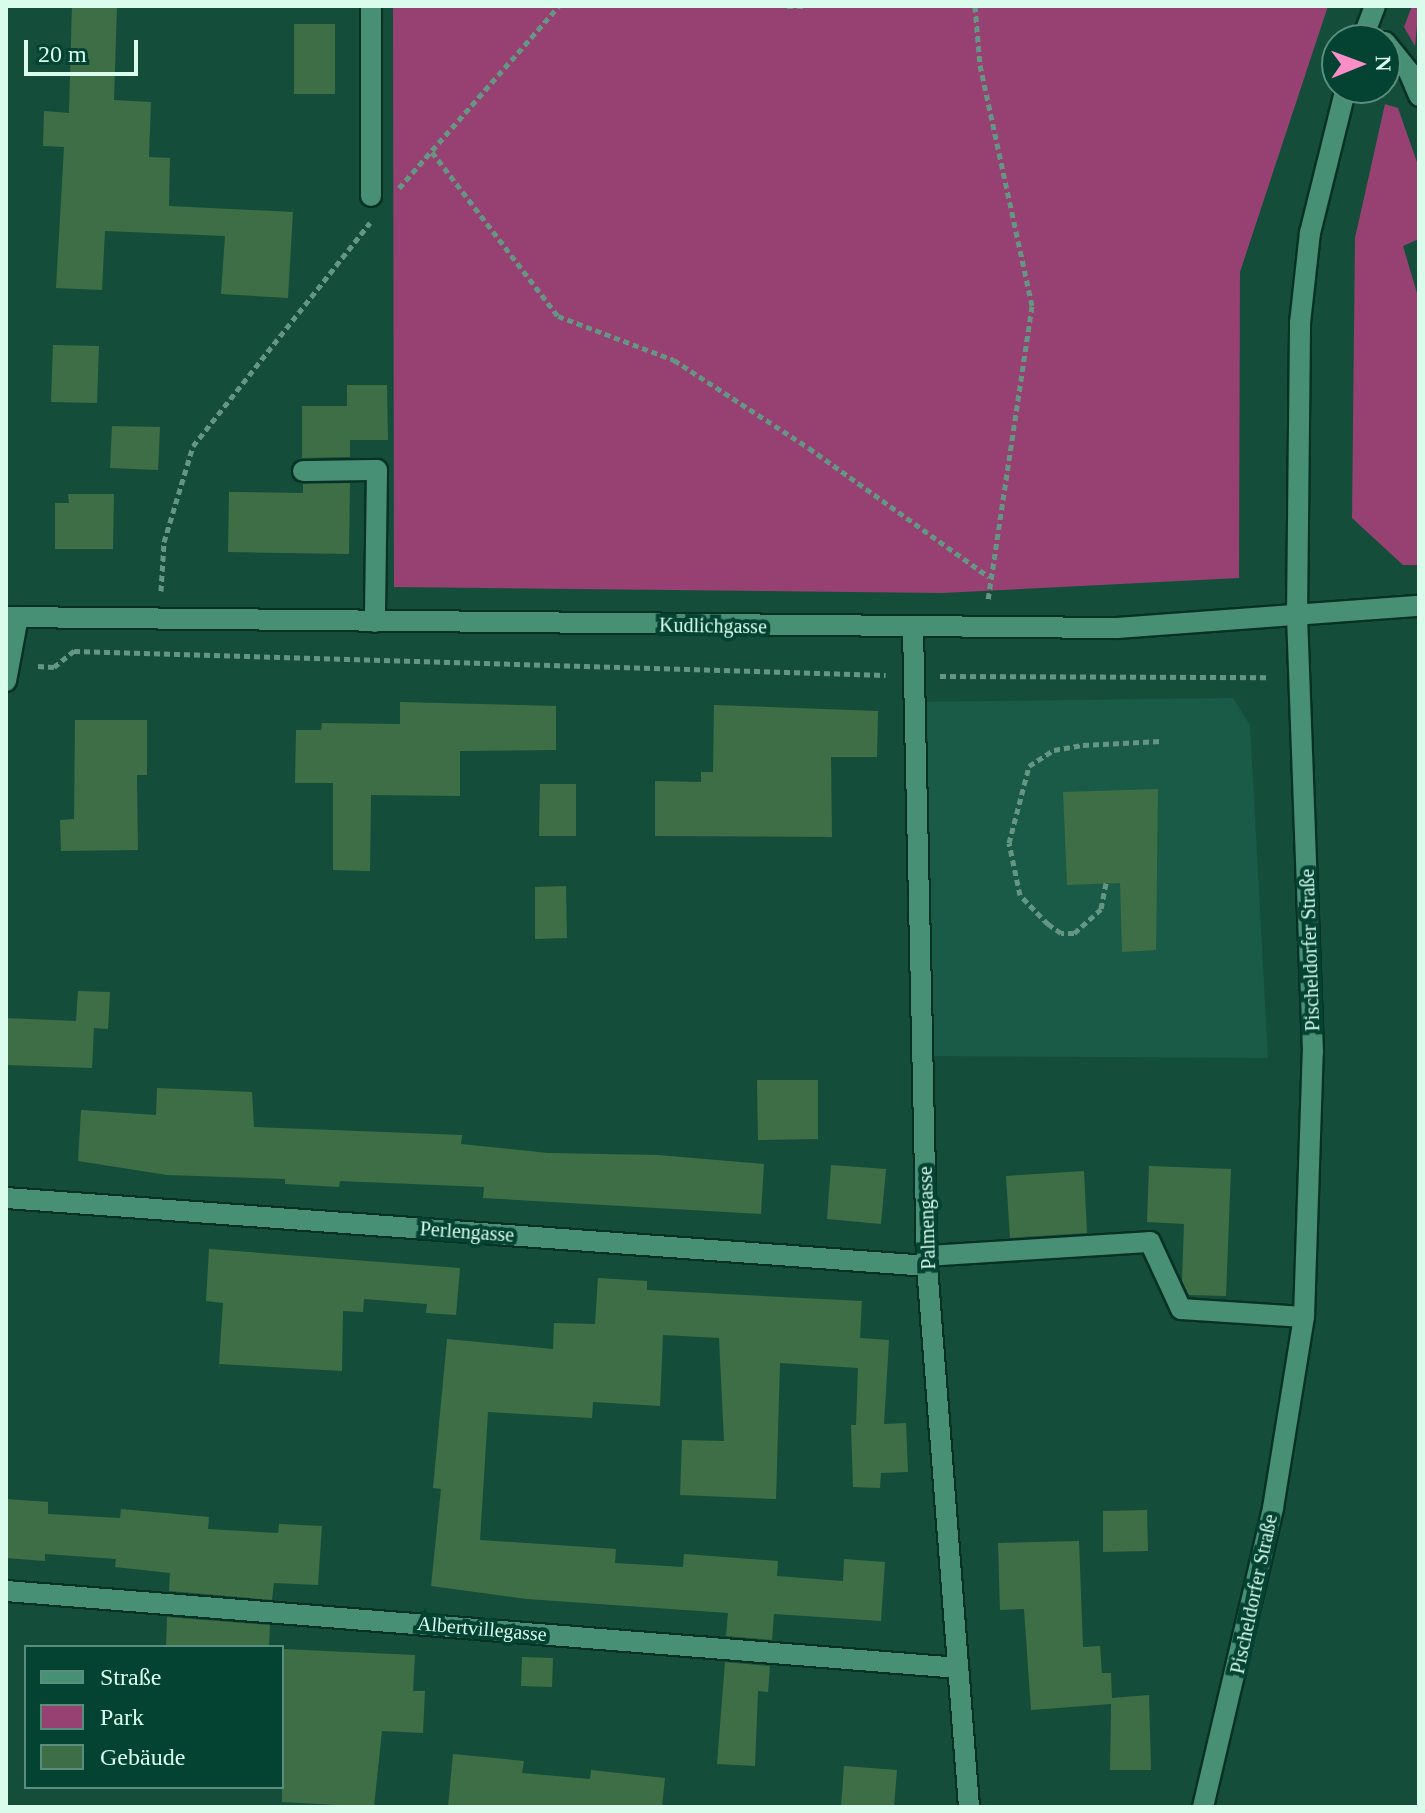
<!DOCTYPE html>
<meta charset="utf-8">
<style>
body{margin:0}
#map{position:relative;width:1425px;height:1813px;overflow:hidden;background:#144e3b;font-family:"Times New Roman",serif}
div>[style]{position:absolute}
.built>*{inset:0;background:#1a5b47}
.green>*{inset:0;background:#974172}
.building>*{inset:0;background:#3e6e45}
.path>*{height:5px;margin-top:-2.5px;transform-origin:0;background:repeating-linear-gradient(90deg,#659684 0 6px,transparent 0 10px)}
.roads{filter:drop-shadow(2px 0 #083124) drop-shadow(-2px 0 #083124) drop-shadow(0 2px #083124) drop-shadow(0 -2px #083124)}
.lane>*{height:20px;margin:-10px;padding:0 10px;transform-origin:10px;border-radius:10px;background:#478f75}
.street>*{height:20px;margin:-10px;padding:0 10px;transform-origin:10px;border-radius:10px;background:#478f75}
.secondary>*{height:20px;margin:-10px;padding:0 10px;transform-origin:10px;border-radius:10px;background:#478f75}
span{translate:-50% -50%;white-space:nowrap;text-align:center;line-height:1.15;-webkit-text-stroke:8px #044331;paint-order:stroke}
.street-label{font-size:20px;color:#d9fced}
.frame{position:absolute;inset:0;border:8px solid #d9fced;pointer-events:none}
.legend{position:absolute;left:24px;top:1645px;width:260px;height:144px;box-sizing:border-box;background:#044331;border:2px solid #598d7c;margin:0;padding:10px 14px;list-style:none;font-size:24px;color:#d9fced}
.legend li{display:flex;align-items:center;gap:16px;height:40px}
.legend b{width:40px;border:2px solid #598d7c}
.north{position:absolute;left:1321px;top:24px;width:80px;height:80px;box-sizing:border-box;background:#044331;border:2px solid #598d7c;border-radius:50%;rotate:89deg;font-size:22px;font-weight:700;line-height:32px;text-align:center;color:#d9fced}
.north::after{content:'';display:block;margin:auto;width:28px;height:36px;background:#fa8fc8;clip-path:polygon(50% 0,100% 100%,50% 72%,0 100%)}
.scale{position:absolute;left:24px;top:40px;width:114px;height:36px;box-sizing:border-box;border:4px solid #d9fced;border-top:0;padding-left:10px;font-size:24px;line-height:28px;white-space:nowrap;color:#d9fced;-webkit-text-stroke:6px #044331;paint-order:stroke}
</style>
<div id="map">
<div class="built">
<div style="clip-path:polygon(1233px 698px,1250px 725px,1268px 1058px,922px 1056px,915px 702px)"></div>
</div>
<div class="green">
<div style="clip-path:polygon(393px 6px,1328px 6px,1240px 272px,1239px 578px,942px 593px,394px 587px)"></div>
<div style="clip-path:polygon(1412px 6px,1419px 6px,1415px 46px,1404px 27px)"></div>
<div style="clip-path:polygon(1385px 104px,1398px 108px,1419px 168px,1419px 239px,1403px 246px,1419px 300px,1419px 565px,1403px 565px,1352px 518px,1355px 238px)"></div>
</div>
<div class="building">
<div style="clip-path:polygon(72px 6px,117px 6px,114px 100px,151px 102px,149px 157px,170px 158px,169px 206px,293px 212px,288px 298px,221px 294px,225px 236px,105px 231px,102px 290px,56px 288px,64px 147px,43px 146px,44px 111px,69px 113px)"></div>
<div style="clip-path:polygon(294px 24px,335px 24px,335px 94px,294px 94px)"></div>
<div style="clip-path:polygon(53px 345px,99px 346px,97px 403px,51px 402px)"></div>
<div style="clip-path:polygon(347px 385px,387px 385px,388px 440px,350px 440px,350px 457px,302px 458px,302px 406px,347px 406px)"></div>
<div style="clip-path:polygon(112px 426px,160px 427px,158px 470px,110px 468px)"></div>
<div style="clip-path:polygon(350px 483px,349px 554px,228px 552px,229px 492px,303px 493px,303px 484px)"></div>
<div style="clip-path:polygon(68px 494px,114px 494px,113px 549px,55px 549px,55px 503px,69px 503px)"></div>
<div style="clip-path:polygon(400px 702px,556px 706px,556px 750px,460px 751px,460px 796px,371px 795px,370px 871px,333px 870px,333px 783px,295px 783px,296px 730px,321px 730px,322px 723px,400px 724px)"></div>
<div style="clip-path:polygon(714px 705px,878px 711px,877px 757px,831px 757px,832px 837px,655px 836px,655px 781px,701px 782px,701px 772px,713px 772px)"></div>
<div style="clip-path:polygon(75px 720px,147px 720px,147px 775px,137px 775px,138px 850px,61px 851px,60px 820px,74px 819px)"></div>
<div style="clip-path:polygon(540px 784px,576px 784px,576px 836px,539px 836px)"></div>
<div style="clip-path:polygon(1158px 789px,1156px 950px,1122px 952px,1120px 883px,1067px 885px,1063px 792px)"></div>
<div style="clip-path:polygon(566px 886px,567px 938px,535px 939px,535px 887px)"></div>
<div style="clip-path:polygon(78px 991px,110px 992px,108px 1029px,94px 1028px,92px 1068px,6px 1065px,6px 1018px,76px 1021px)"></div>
<div style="clip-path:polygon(757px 1080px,818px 1080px,818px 1139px,758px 1140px)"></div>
<div style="clip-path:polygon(157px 1088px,252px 1092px,254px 1127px,462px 1135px,461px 1144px,548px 1153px,658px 1155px,764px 1164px,761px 1214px,483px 1198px,484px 1187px,340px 1181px,339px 1187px,285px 1184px,285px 1179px,167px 1175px,78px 1161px,81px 1110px,156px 1115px)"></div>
<div style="clip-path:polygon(831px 1165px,886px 1169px,881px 1224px,827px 1219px)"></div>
<div style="clip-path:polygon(1149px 1166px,1231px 1169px,1226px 1296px,1189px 1295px,1182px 1281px,1184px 1224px,1147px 1222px)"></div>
<div style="clip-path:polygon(1084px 1171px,1087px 1233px,1010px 1238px,1006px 1176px)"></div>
<div style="clip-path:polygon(209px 1249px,460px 1268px,456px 1315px,426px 1313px,427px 1304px,364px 1299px,363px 1312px,343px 1311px,342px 1371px,219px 1364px,223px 1303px,206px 1301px)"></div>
<div style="clip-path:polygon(598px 1278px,647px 1281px,647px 1290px,862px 1301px,860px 1338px,889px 1340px,884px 1424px,906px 1423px,908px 1472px,881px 1473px,880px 1488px,853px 1487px,851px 1425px,856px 1425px,858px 1368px,780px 1363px,776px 1499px,680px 1495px,682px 1440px,724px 1441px,719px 1338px,663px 1335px,660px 1406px,593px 1402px,592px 1418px,488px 1412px,480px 1540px,616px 1549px,615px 1563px,683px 1567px,684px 1554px,778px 1561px,777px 1576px,843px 1581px,844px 1559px,885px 1562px,881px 1621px,774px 1614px,772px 1640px,726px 1636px,728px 1613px,527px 1599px,431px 1586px,441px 1489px,433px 1488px,447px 1339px,553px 1349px,554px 1323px,595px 1324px)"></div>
<div style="clip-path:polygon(6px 1499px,48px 1502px,48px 1514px,120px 1518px,121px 1509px,209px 1517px,208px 1529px,278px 1533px,279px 1524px,322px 1526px,318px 1585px,274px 1583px,272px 1600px,169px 1591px,170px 1573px,115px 1567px,116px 1559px,45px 1554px,45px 1561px,6px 1558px)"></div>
<div style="clip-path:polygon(1147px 1510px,1148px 1551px,1103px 1552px,1103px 1511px)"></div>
<div style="clip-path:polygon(1079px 1541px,1083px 1647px,1100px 1646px,1102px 1673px,1111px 1673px,1112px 1698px,1149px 1695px,1151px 1770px,1110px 1770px,1111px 1704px,1031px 1710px,1024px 1609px,1000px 1610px,998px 1543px)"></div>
<div style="clip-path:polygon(167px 1617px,270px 1625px,269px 1647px,166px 1647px)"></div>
<div style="clip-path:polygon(282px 1649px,415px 1655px,413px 1691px,425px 1691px,423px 1733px,382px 1731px,374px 1807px,282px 1802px)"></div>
<div style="clip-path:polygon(522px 1657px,553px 1658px,552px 1687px,521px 1686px)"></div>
<div style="clip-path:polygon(725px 1662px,770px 1666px,768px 1692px,758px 1691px,755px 1766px,717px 1764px)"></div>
<div style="clip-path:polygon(453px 1754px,524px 1761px,522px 1773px,590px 1779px,591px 1770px,665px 1778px,662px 1807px,448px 1807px)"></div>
<div style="clip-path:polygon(844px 1766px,897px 1770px,894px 1807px,841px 1807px)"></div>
</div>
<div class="path">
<div style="left:787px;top:6px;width:19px"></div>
<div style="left:975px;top:6px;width:59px;rotate:85.2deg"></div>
<div style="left:980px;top:65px;width:247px;rotate:77.8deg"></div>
<div style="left:1032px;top:306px;width:297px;rotate:98.5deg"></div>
<div style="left:432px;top:152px;width:207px;rotate:52.5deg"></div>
<div style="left:558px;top:316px;width:124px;rotate:20.8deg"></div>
<div style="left:674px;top:360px;width:161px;rotate:33.1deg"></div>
<div style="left:809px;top:448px;width:221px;rotate:35.6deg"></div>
<div style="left:399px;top:188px;width:242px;rotate:-48.7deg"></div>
<div style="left:161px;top:591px;width:49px;rotate:-86.5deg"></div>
<div style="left:164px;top:542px;width:100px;rotate:-73.2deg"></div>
<div style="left:193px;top:446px;width:285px;rotate:-51.6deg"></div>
<div style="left:38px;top:666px;width:16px;rotate:4deg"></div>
<div style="left:54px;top:667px;width:26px;rotate:-39deg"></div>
<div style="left:74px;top:651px;width:812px;rotate:1.69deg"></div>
<div style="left:940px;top:676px;width:330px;rotate:0.2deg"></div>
<div style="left:1106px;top:883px;width:26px;rotate:101deg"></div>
<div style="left:1101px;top:909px;width:36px;rotate:138deg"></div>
<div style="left:1074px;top:933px;width:13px;rotate:180deg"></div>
<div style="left:1061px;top:933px;width:16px;rotate:-145deg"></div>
<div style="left:1048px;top:924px;width:40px;rotate:-134deg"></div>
<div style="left:1020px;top:895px;width:53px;rotate:-101.9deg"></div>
<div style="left:1009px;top:843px;width:80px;rotate:-75.4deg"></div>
<div style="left:1029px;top:766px;width:30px;rotate:-33deg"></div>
<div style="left:1054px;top:750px;width:29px;rotate:-10deg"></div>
<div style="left:1083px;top:745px;width:78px;rotate:-2.9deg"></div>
</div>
<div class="roads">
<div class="lane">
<div style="left:303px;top:471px;width:74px;rotate:-0.8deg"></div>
<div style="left:377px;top:470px;width:152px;rotate:90.8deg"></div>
<div style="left:927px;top:1256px;width:223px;rotate:-3.6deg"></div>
<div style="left:1150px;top:1242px;width:74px;rotate:65.2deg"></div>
<div style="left:1181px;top:1309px;width:123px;rotate:3.7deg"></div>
</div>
<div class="street">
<div style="left:1385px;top:42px;width:38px;rotate:51deg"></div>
<div style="left:1409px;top:72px;width:26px;rotate:67deg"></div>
<div style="left:371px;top:196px;width:190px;rotate:-90deg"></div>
<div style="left:6px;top:617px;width:1111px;rotate:0.57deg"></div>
<div style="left:1117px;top:628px;width:303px;rotate:-4.2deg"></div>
<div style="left:913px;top:629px;width:637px;rotate:88.74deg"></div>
<div style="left:927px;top:1266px;width:543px;rotate:85.56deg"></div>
<div style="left:6px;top:681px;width:65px;rotate:-79.4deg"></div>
<div style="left:6px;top:1198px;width:924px;rotate:4.22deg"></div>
<div style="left:6px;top:1591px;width:955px;rotate:4.62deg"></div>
</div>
<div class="secondary">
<div style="left:1362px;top:40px;width:36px;rotate:-69deg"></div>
<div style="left:1203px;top:1807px;width:307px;rotate:-76.8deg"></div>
<div style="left:1273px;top:1508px;width:193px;rotate:-80.8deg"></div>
<div style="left:1304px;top:1317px;width:265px;rotate:-88.1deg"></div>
<div style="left:1313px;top:1052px;width:436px;rotate:-92.1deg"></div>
<div style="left:1297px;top:616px;width:293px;rotate:-89.4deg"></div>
<div style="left:1300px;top:323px;width:91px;rotate:-83.7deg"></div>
<div style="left:1310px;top:233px;width:149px;rotate:-76.1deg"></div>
</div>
</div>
<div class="street-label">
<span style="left:713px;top:626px;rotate:1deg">Kudlichgasse</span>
<span style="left:1310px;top:950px;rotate:-92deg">Pischeldorfer Straße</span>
<span style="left:927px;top:1218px;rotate:-92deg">Palmengasse</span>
<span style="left:467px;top:1232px;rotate:4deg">Perlengasse</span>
<span style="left:1254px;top:1594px;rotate:-78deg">Pischeldorfer Straße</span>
<span style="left:482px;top:1629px;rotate:5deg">Albertvillegasse</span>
</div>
<div class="frame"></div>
<ul class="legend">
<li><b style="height:10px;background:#478f75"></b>Straße</li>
<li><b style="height:22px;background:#974172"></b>Park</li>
<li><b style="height:22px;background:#3e6e45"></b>Gebäude</li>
</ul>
<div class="north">N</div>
<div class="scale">20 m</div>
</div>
